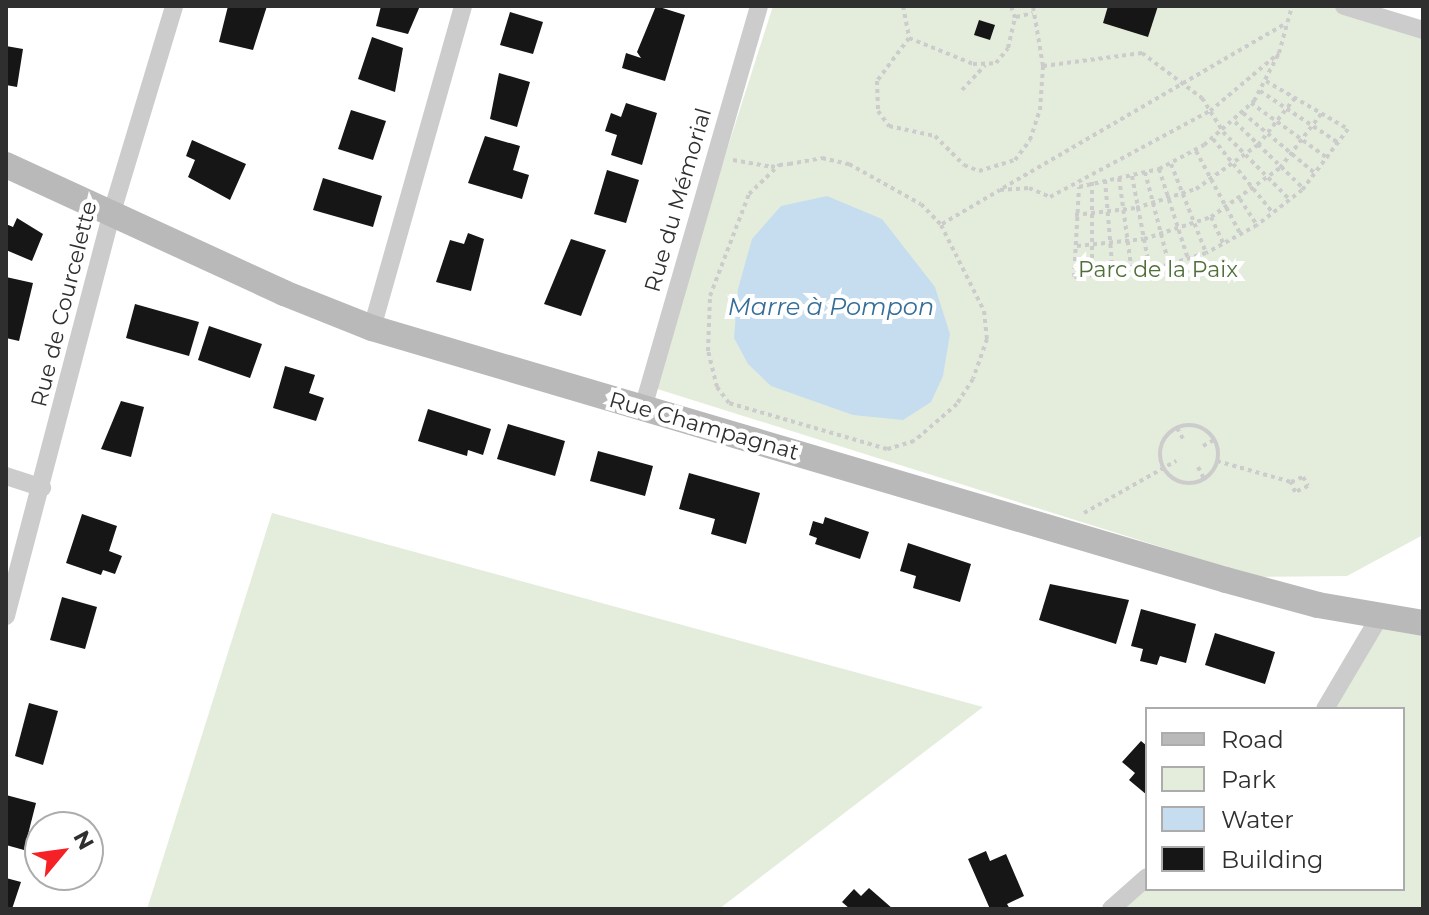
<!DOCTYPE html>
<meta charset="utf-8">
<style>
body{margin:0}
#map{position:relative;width:1429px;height:915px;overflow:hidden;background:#fff;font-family:Montserrat,sans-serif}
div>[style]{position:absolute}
.green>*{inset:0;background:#e4eddb}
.water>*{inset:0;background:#c5ddef}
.building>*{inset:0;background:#161616}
.path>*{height:4px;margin-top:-2px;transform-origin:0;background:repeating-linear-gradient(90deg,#ccc 0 4px,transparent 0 8px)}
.path>.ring{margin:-2px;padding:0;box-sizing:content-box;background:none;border:4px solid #ccc;border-radius:50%}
.street>*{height:18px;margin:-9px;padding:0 9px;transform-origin:9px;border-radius:9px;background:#ccc}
.secondary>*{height:26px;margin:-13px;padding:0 13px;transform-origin:13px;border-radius:13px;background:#b9b9b9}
span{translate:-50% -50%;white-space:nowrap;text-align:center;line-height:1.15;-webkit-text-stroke:8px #fff;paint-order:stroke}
.street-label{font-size:22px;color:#2f2f2f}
.park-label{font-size:22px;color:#4f6f38}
.water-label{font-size:24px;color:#356e99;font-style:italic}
.frame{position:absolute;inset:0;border:8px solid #2f2f2f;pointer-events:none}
.legend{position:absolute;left:1145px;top:707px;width:260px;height:184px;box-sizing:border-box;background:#fff;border:2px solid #acacac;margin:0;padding:10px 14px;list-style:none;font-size:24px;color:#2f2f2f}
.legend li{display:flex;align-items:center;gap:16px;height:40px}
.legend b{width:40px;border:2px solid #acacac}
.north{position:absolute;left:24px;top:811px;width:80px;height:80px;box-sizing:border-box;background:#fff;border:2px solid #acacac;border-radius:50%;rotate:61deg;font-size:22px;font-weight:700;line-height:32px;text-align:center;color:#2f2f2f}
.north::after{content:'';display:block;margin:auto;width:28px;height:36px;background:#f62127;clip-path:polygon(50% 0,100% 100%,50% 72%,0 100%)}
</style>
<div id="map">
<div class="green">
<div style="clip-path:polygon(773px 6px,1338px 6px,1423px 28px,1423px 535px,1347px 576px,1257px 577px,651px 387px)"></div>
<div style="clip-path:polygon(272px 513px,983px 707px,719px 909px,147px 909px)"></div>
<div style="clip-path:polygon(1380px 616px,1423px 623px,1423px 909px,1104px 909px,1147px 889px,1403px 889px,1403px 709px,1325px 709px)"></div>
</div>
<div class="water">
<div style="clip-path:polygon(827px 196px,882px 219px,935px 287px,950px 334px,943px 376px,931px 402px,903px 420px,853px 415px,771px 386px,748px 364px,734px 338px,738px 289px,752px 239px,781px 206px)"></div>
</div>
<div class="building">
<div style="clip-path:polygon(228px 6px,267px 6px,253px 50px,219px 42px)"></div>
<div style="clip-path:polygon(381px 6px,420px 6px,408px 34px,376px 26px)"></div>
<div style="clip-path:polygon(656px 6px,685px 15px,665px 81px,622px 68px,626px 53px,641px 58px,637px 52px)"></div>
<div style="clip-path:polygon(1108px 6px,1158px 6px,1148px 37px,1103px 23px)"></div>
<div style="clip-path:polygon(510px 12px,543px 22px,533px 54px,500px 45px)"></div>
<div style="clip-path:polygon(979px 20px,995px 25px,990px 40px,974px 35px)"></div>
<div style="clip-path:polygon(372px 37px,403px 48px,395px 92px,358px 79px)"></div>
<div style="clip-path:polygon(6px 46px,23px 49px,17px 87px,6px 85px)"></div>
<div style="clip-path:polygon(499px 73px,530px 82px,517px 127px,490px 119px)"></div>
<div style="clip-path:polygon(626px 103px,657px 113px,642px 165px,611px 155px,617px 135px,605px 131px,611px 113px,621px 117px)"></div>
<div style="clip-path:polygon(351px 110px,386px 121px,373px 160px,338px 149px)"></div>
<div style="clip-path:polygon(485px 136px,520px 146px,513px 170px,529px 175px,522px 199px,468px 183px)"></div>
<div style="clip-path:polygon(192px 140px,246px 164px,230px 200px,188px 177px,195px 160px,186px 156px)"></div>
<div style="clip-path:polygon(607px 170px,639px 180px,626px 223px,594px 214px)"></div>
<div style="clip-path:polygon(323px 178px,382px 196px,373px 227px,313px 210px)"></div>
<div style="clip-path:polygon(17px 218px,43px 234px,32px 261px,6px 250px,6px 224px,13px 227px)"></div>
<div style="clip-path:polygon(468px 233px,484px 239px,471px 291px,436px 282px,450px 240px,464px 244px)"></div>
<div style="clip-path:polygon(571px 239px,606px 250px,581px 316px,544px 304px)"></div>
<div style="clip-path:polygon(6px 277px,33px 283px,19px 341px,6px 338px)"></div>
<div style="clip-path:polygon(135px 304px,199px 322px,189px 356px,126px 338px)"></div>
<div style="clip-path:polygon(209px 326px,262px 344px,250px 378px,198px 360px)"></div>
<div style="clip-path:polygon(285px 366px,315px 375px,309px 393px,324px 398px,316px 421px,273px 408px)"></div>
<div style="clip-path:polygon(121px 401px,144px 407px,131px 457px,101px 449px)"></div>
<div style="clip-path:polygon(428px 409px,491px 429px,483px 455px,468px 450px,467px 456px,418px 441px)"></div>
<div style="clip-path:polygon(508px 424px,565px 441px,555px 476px,497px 459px)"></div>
<div style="clip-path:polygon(598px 451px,653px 466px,645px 496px,590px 481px)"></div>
<div style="clip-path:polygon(689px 473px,760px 493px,746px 544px,711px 534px,715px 519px,679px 509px)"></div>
<div style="clip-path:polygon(82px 514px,117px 526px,109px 551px,122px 556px,115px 574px,103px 570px,101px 575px,66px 563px)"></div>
<div style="clip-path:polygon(825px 517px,869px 532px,860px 559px,815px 544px,817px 538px,809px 535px,813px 521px,823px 524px)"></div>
<div style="clip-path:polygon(908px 543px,971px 564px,960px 602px,913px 588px,916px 576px,900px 571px)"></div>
<div style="clip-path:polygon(1050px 584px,1129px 600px,1116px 644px,1039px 620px)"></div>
<div style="clip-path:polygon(62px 597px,97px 607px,85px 649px,50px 640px)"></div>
<div style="clip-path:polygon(1141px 609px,1196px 624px,1186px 663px,1160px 656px,1157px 665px,1140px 661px,1143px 649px,1131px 646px)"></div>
<div style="clip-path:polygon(1215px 633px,1275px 652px,1265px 684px,1205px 665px)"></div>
<div style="clip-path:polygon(29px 703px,58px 711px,43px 765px,15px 756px)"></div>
<div style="clip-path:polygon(1141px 741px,1147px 746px,1147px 795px,1129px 780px,1135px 773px,1122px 762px)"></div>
<div style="clip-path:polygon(6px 795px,36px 803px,24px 850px,6px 845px)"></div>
<div style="clip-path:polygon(986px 851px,990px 861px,1006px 854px,1024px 896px,1007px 904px,1010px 909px,990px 909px,968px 859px)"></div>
<div style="clip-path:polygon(6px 878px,21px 882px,12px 909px,6px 909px)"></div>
<div style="clip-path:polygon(869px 888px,893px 909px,850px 909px,842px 902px,854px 889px,861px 896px)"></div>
</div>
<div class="path">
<div style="left:903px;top:6px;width:33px;rotate:79deg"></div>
<div style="left:909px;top:38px;width:54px;rotate:126.7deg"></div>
<div style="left:877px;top:81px;width:30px;rotate:88deg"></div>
<div style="left:878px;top:111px;width:19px;rotate:54deg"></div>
<div style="left:889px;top:126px;width:47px;rotate:12.3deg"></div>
<div style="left:935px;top:136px;width:41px;rotate:45deg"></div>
<div style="left:964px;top:165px;width:16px;rotate:22deg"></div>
<div style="left:979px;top:171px;width:38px;rotate:-17deg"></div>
<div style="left:1015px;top:160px;width:25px;rotate:-53deg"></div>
<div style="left:1030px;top:140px;width:32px;rotate:-72deg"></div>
<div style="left:1040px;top:110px;width:44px;rotate:-86.1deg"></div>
<div style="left:1043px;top:66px;width:61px;rotate:-99.5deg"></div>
<div style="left:1016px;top:17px;width:17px;rotate:-13deg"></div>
<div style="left:909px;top:38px;width:69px;rotate:22.1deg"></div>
<div style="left:973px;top:64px;width:23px;rotate:-2deg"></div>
<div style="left:996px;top:63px;width:19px;rotate:-51deg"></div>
<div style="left:1008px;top:48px;width:31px;rotate:-77deg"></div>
<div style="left:1015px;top:18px;width:13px;rotate:-108deg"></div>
<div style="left:1043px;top:66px;width:100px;rotate:-7.5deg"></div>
<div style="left:1142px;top:53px;width:75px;rotate:36.9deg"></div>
<div style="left:1202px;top:98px;width:40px;rotate:58deg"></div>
<div style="left:1223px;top:132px;width:95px;rotate:45.4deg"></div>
<div style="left:1266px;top:81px;width:95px;rotate:30.3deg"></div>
<div style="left:1348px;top:129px;width:76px;rotate:127deg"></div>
<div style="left:1302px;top:190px;width:57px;rotate:142.1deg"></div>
<div style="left:1257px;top:225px;width:58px;rotate:151.2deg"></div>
<div style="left:1206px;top:253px;width:59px;rotate:163.1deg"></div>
<div style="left:1150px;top:270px;width:76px;rotate:174.7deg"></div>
<div style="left:1074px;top:277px;width:90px;rotate:-86.8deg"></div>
<div style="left:1079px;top:187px;width:82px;rotate:-12.7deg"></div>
<div style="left:1159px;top:169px;width:51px;rotate:-28.1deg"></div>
<div style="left:1204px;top:145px;width:67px;rotate:-41.3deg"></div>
<div style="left:1254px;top:101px;width:54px;rotate:-62.5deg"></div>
<div style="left:962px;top:90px;width:34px;rotate:-47deg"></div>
<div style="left:1260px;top:91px;width:96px;rotate:33.5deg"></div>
<div style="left:1251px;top:103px;width:96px;rotate:35.7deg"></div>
<div style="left:1243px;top:113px;width:95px;rotate:39.9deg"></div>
<div style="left:1235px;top:122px;width:96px;rotate:44.2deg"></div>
<div style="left:1213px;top:139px;width:95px;rotate:51deg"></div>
<div style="left:1196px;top:151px;width:95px;rotate:61.8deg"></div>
<div style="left:733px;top:160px;width:39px;rotate:10deg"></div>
<div style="left:771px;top:167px;width:8px;rotate:-14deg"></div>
<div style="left:779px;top:165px;width:10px;rotate:-6deg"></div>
<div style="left:789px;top:164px;width:34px;rotate:-10deg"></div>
<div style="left:822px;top:158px;width:28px;rotate:13deg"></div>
<div style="left:849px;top:164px;width:82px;rotate:29.1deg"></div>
<div style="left:921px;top:204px;width:29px;rotate:46deg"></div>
<div style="left:941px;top:225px;width:96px;rotate:63.4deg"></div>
<div style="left:984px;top:311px;width:28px;rotate:84deg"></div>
<div style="left:987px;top:339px;width:42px;rotate:109.3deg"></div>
<div style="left:973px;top:379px;width:30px;rotate:123deg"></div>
<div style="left:957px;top:404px;width:57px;rotate:139.3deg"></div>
<div style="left:914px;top:441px;width:28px;rotate:163deg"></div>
<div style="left:887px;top:449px;width:165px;rotate:-163.8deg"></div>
<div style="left:729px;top:403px;width:20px;rotate:-127deg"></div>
<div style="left:717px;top:387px;width:37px;rotate:-104deg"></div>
<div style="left:708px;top:351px;width:55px;rotate:-87.9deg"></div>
<div style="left:710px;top:296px;width:109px;rotate:-69.1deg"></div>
<div style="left:749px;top:194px;width:42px;rotate:-44deg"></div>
<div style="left:1171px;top:164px;width:96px;rotate:68.5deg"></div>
<div style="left:1159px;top:169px;width:95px;rotate:72.1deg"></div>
<div style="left:1145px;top:172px;width:96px;rotate:75.5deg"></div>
<div style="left:1132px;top:176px;width:96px;rotate:79.2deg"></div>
<div style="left:1119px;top:178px;width:96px;rotate:82.2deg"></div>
<div style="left:1105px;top:180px;width:96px;rotate:85.2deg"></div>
<div style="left:1092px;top:182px;width:96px;rotate:90deg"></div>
<div style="left:1003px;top:188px;width:328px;rotate:-30.2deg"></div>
<div style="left:1240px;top:199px;width:31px;rotate:57deg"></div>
<div style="left:1075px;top:215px;width:61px;rotate:-6.5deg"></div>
<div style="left:1136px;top:208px;width:63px;rotate:-17.6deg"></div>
<div style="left:1196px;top:189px;width:76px;rotate:-35.4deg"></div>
<div style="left:1258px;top:145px;width:60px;rotate:-51.8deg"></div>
<div style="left:1211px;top:217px;width:31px;rotate:65deg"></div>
<div style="left:942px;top:224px;width:67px;rotate:-30.4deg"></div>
<div style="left:1000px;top:190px;width:29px;rotate:-4deg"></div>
<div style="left:1029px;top:188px;width:23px;rotate:23deg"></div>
<div style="left:1050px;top:197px;width:182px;rotate:-28.3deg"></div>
<div style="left:1210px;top:111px;width:90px;rotate:-40deg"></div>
<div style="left:1279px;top:53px;width:49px;rotate:-74.5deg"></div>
<div style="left:1077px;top:246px;width:67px;rotate:-6deg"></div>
<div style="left:1144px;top:239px;width:71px;rotate:-18.2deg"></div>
<div style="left:1211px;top:217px;width:85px;rotate:-35.4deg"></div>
<div style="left:1280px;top:168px;width:68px;rotate:-52.8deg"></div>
<div class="ring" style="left:1160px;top:425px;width:54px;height:54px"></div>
<div style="left:1177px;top:428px;width:13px;rotate:61deg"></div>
<div style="left:1203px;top:446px;width:13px;rotate:-29deg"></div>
<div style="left:1217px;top:461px;width:77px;rotate:15.8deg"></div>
<div style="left:1291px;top:482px;width:13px;rotate:-23deg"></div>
<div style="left:1303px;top:477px;width:10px;rotate:61deg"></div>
<div style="left:1308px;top:486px;width:14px;rotate:155deg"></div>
<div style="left:1295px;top:492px;width:11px;rotate:-112deg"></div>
<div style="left:1198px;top:467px;width:13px;rotate:63deg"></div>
<div style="left:1084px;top:513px;width:106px;rotate:-29.5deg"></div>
</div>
<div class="street">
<div style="left:1344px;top:6px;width:83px;rotate:16.9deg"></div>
<div style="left:372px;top:328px;width:335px;rotate:-74.2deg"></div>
<div style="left:643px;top:408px;width:418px;rotate:-73.9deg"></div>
<div style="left:6px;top:476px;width:38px;rotate:18deg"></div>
<div style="left:6px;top:616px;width:418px;rotate:-75.3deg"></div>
<div style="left:112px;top:212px;width:215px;rotate:-73.2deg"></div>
<div style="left:1325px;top:709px;width:108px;rotate:-59.4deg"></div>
<div style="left:1111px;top:909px;width:48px;rotate:-41.6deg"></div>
</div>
<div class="secondary">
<div style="left:6px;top:165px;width:306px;rotate:24.7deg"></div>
<div style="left:284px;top:293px;width:95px;rotate:21.7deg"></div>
<div style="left:372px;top:328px;width:890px;rotate:16.44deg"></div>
<div style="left:1226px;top:580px;width:95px;rotate:15.2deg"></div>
<div style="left:1318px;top:605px;width:107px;rotate:9.7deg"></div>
</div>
<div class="street-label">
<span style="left:678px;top:200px;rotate:-74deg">Rue du Mémorial</span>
<span style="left:64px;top:304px;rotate:-76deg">Rue de Courcelette</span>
<span style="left:704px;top:426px;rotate:16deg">Rue Champagnat</span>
</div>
<div class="park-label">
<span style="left:1158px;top:270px">Parc de la Paix</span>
</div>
<div class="water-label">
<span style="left:831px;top:307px">Marre à Pompon</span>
</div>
<div class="frame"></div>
<ul class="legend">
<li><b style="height:10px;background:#b9b9b9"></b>Road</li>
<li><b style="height:22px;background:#e4eddb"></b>Park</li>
<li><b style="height:22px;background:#c5ddef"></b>Water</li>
<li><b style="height:22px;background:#161616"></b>Building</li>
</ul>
<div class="north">N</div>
</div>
